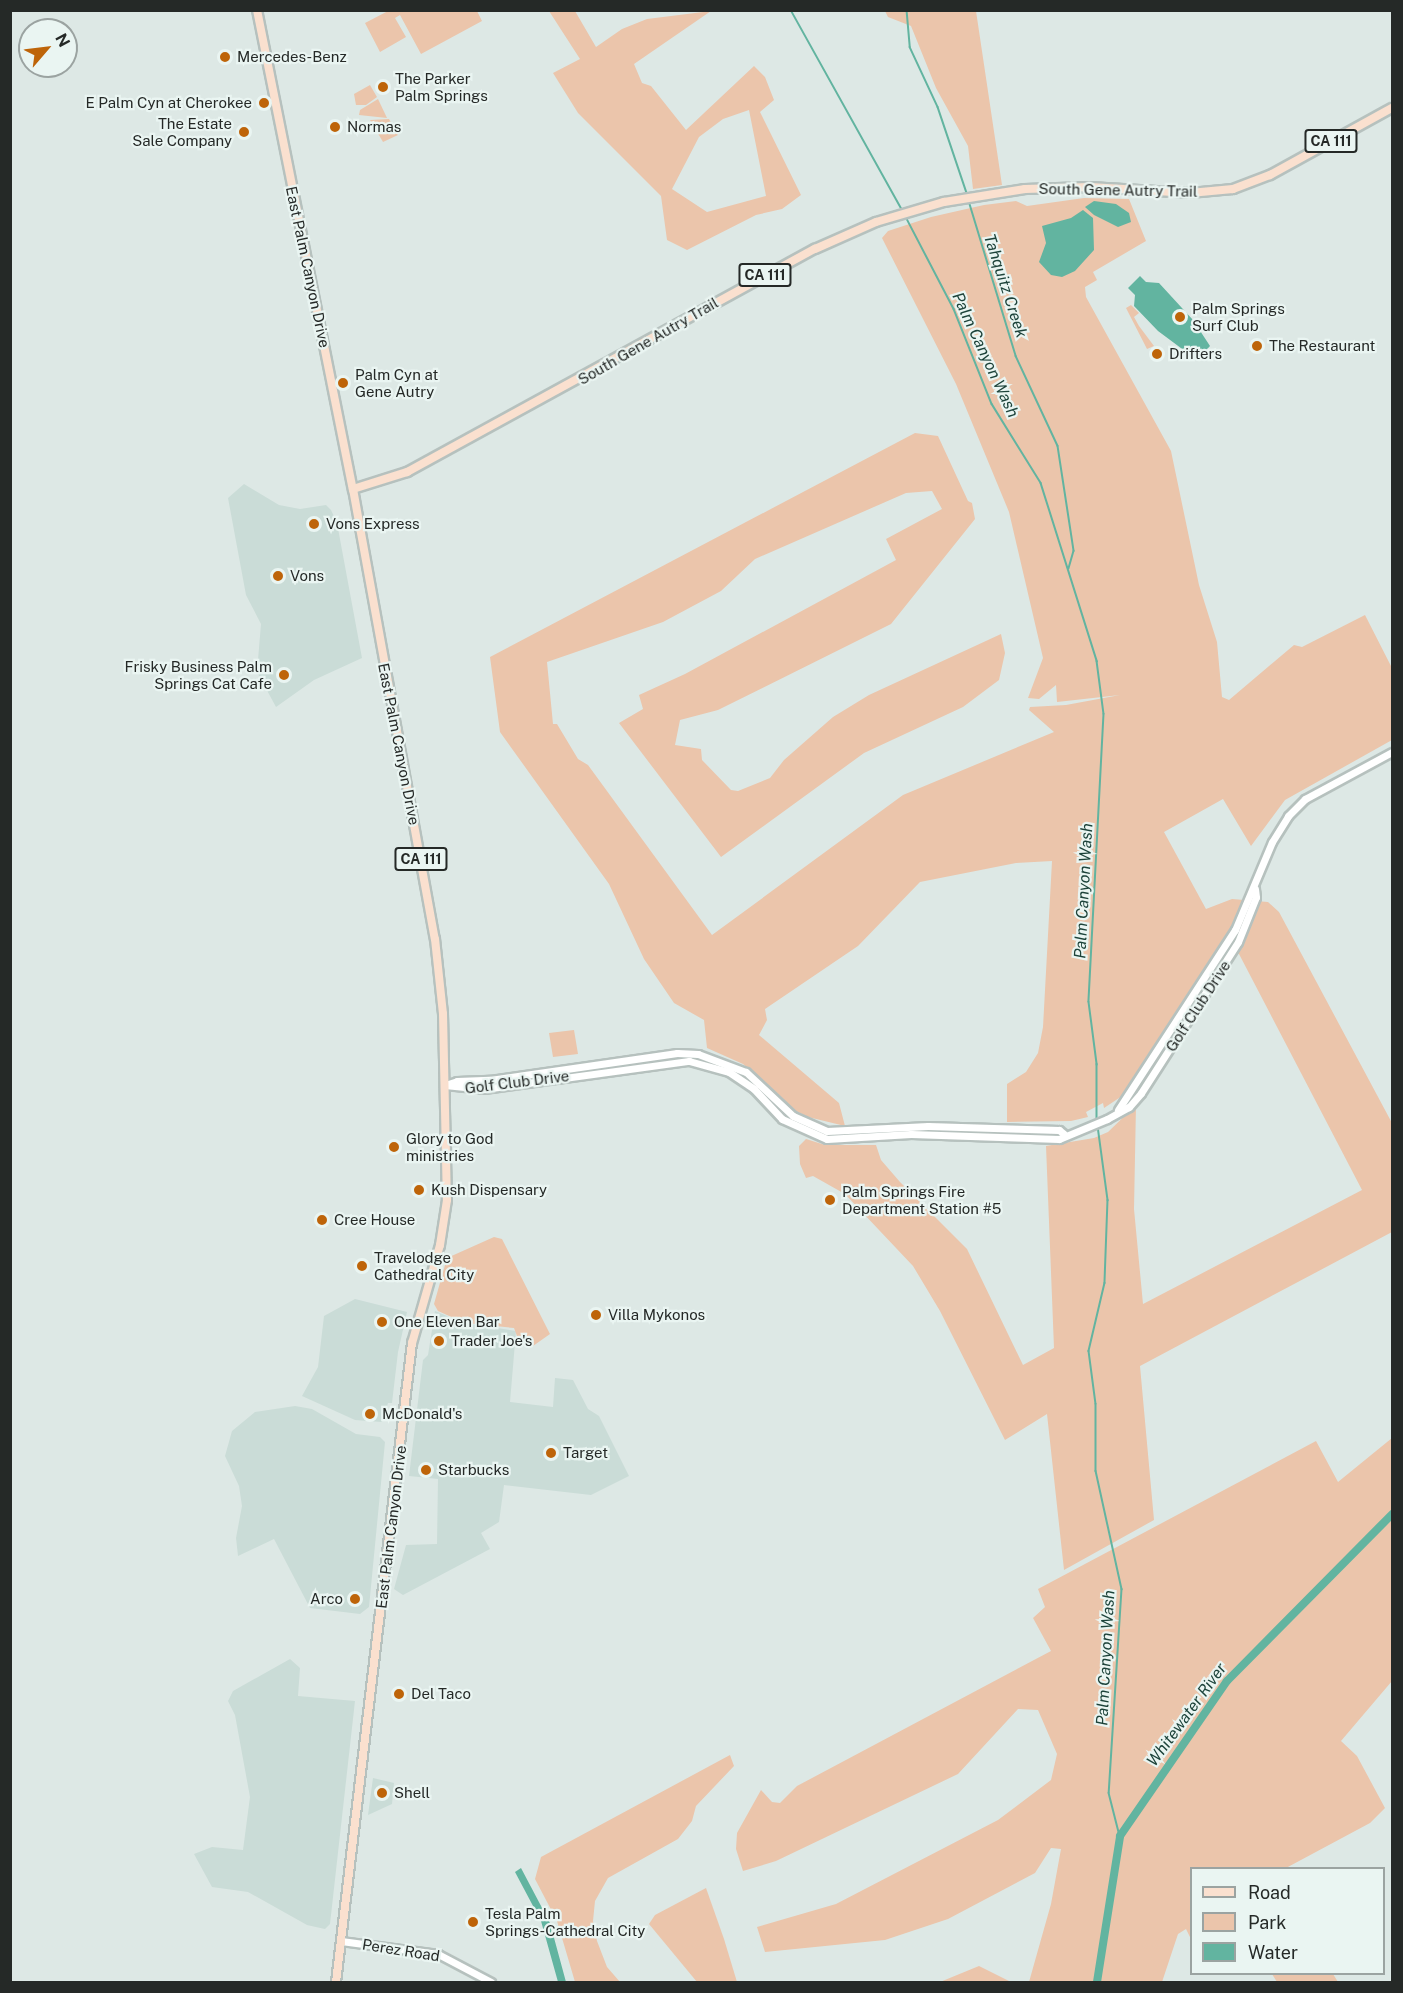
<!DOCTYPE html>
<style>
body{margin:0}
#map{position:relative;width:1403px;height:1993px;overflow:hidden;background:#dde8e5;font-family:"Public Sans",sans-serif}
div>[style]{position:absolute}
.built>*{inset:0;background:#cadcd7}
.green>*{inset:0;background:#ebc5ab}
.water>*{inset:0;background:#62b4a0}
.stream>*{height:1.5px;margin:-0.75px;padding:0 0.75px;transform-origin:0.75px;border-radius:0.75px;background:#62b4a0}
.river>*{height:8px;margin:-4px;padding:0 4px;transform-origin:4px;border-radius:4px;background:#62b4a0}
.roads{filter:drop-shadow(2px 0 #b6c1be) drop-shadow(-2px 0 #b6c1be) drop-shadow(0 2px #b6c1be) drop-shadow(0 -2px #b6c1be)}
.secondary>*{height:7px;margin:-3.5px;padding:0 3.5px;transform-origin:3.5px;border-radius:3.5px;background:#fff}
.primary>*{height:8px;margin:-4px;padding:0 4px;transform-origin:4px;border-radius:4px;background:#fae0cf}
.dots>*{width:16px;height:16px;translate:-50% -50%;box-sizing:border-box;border:3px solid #eaf5f2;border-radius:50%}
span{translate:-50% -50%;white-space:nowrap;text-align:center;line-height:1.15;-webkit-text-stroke:4.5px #eaf5f2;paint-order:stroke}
.shield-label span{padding:2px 4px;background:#eaf5f2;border:2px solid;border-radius:4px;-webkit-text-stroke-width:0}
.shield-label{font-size:14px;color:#252927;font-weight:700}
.poi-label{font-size:15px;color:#252927}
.left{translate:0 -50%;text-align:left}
.right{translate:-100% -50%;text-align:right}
.street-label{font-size:15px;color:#252927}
.water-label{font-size:16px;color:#1d433a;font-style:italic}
.frame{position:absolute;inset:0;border:12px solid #252927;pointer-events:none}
.legend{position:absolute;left:1190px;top:1867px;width:195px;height:108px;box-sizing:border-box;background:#eaf5f2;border:2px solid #9ba3a1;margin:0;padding:8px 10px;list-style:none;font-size:18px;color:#252927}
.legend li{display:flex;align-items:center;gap:12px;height:30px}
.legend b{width:30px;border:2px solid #9ba3a1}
.north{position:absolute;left:18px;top:18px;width:60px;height:60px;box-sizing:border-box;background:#eaf5f2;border:2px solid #9ba3a1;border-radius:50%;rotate:62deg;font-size:16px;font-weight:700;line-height:24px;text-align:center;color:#252927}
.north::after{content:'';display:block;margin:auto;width:21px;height:27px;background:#be6409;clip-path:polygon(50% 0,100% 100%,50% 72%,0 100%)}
</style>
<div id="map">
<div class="built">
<div style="clip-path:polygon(244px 484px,279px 505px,300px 509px,326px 505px,331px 510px,337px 523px,362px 658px,314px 680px,276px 707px,257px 672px,261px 624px,246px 595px,228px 498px)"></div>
<div style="clip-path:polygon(355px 1299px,407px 1312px,398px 1352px,392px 1403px,388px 1403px,382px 1422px,355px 1420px,302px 1396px,318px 1367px,324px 1316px)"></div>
<div style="clip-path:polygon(435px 1311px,464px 1323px,516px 1331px,510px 1402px,553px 1407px,555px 1378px,573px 1380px,588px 1409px,599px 1416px,629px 1476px,591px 1495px,504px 1485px,499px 1522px,481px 1533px,490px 1549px,403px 1595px,394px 1589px,406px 1545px,437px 1544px,438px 1479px,409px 1476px,423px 1360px,428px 1355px)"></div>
<div style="clip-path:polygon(295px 1406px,312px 1409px,356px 1434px,380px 1437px,385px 1442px,369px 1607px,360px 1614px,310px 1608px,274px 1539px,238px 1556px,236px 1538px,242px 1506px,239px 1486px,225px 1456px,232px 1431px,255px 1412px)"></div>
<div style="clip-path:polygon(290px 1659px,300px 1668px,298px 1696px,355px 1701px,330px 1924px,325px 1929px,307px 1925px,248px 1892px,212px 1887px,194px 1854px,212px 1847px,243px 1850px,250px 1797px,235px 1715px,228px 1701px,233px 1691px)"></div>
<div style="clip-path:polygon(373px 1778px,394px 1783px,392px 1804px,368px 1815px)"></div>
</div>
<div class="green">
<div style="clip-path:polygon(390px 10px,477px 11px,482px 21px,421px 54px,400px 15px,395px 18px,406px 37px,380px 52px,365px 23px)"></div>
<div style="clip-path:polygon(evenodd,549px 11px,575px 11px,596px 47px,622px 29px,647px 19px,711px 11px,634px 64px,642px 83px,651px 86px,686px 130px,754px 66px,765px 77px,774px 100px,760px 112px,801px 195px,782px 209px,756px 215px,687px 250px,667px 240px,661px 196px,578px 113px,553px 73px,580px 59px,549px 11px,749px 110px,766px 196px,707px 212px,672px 189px,699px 137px,723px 119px,749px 110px)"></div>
<div style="clip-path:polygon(885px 11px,976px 11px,1002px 185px,973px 189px,968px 146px,936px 88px,911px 26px,888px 17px)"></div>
<div style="clip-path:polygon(370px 85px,377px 97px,366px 105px,356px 105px,354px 94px)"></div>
<div style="clip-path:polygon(378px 99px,387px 118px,359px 115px,360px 110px)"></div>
<div style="clip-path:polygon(389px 119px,398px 135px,383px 142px,370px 120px)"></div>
<div style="clip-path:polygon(1084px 198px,1129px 199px,1146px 241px,1093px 272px,1097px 280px,1085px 287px,1086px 297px,1171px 451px,1199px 585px,1217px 642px,1222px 697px,1229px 700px,1294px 645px,1302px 647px,1365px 615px,1392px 668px,1392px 740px,1285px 800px,1251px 846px,1223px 799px,1164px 832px,1206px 909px,1232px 899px,1268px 902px,1279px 912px,1392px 1123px,1392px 1232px,1140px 1366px,1154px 1520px,1064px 1570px,1047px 1414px,1005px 1440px,940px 1311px,913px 1266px,845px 1194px,813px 1176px,806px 1178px,800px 1164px,799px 1146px,806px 1139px,825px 1145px,876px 1145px,881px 1160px,900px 1182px,967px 1249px,1023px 1365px,1054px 1348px,1046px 1146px,1094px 1138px,1108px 1132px,1136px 1105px,1134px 1209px,1143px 1304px,1362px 1190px,1239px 954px,1221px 944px,1122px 1096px,1104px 1108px,1103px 1103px,1086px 1112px,1088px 1117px,1071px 1121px,1007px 1122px,1007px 1084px,1026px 1072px,1038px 1053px,1043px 1027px,1052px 861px,1016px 863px,920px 882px,858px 946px,765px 1009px,767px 1020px,759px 1035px,839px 1103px,845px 1126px,808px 1117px,796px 1111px,743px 1064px,707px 1048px,704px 1020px,674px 1003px,644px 959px,609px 884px,500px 732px,490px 657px,915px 433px,938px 436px,968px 501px,972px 503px,975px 519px,891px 624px,718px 710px,680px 720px,675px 745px,701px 749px,702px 760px,731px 790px,738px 791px,770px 778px,784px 760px,833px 717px,869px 695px,1001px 634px,1005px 653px,999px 680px,963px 707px,864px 753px,721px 857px,619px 723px,643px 709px,639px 695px,685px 674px,896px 560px,886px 539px,942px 509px,932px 491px,906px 493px,755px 559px,721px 591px,663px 622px,547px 662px,553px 724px,557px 724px,578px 759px,588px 765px,712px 935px,903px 795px,1054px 732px,1029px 710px,1030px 707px,1066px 705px,1120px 695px,1057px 702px,1056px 685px,1039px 699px,1028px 698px,1043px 658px,1009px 512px,956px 384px,882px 238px,888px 231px,931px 217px,984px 205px,1016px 201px,1027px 206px)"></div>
<div style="clip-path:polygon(1131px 305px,1139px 313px,1134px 317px,1139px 326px,1154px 346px,1147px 349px,1126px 308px)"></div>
<div style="clip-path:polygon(574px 1030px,578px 1054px,553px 1057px,549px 1033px)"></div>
<div style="clip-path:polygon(494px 1237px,502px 1239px,550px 1334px,533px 1346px,520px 1344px,514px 1328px,465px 1323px,438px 1311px,434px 1304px,447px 1258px)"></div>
<div style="clip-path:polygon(1392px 1438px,1392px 1681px,1341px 1741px,1357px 1756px,1385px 1808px,1370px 1823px,1286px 1868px,1192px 1868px,1191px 1939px,1186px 1929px,1178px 1934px,1162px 1982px,1029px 1982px,1051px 1904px,1061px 1849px,1051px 1848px,1035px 1873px,948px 1919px,885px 1940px,765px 1952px,757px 1927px,836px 1904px,998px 1820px,1051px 1780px,1057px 1754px,1038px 1710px,1018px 1709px,958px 1774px,776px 1861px,743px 1871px,736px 1849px,737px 1833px,761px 1790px,772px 1802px,780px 1803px,797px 1786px,1051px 1651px,1033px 1618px,1045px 1607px,1038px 1589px,1316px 1441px,1338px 1482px)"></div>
<div style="clip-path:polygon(730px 1755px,734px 1766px,696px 1806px,692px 1821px,678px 1839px,608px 1878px,595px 1901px,593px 1921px,597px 1941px,607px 1967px,620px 1982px,575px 1982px,557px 1921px,535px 1879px,541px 1857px)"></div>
<div style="clip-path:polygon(706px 1888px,724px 1939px,737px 1982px,697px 1982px,649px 1924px,655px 1915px)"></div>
<div style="clip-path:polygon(979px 1966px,1009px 1981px,1020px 1982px,940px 1982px)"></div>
<div style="clip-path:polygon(1272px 1974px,1333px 1974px,1338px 1982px,1277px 1982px)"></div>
</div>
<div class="water">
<div style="clip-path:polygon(1094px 201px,1116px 204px,1129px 213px,1131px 222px,1118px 227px,1094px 215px,1085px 207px)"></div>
<div style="clip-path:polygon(1083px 210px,1093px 218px,1094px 250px,1075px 271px,1062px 277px,1051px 275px,1039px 262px,1046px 243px,1042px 226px,1071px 218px)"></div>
<div style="clip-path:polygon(1140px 276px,1146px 282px,1159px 283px,1193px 320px,1210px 346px,1197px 360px,1158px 331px,1134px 306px,1135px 295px,1128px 288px)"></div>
<div style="clip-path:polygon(521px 1868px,550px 1923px,566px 1982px,558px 1982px,541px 1921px,515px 1872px)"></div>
</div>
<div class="stream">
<div style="left:791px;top:10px;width:230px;rotate:60.9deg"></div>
<div style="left:907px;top:10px;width:37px;rotate:85deg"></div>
<div style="left:910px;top:47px;width:66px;rotate:65deg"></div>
<div style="left:938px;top:107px;width:94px;rotate:71.4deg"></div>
<div style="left:969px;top:201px;width:162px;rotate:73.1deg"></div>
<div style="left:1016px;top:356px;width:99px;rotate:65deg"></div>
<div style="left:1058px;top:446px;width:106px;rotate:81.3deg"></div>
<div style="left:1074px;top:551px;width:18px;rotate:106deg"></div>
<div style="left:905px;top:215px;width:106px;rotate:62.5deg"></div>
<div style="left:954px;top:309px;width:102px;rotate:68.2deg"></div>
<div style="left:992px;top:404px;width:93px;rotate:58.2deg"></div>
<div style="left:1041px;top:483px;width:187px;rotate:72.5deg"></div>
<div style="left:1097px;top:661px;width:53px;rotate:82.5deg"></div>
<div style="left:1104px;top:714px;width:288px;rotate:93deg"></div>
<div style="left:1089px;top:1002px;width:63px;rotate:82.6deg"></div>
<div style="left:1097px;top:1064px;width:57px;rotate:90deg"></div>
<div style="left:1098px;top:1126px;width:75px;rotate:82.3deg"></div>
<div style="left:1108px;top:1200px;width:83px;rotate:92.1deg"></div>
<div style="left:1105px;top:1283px;width:70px;rotate:103.2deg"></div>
<div style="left:1089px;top:1351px;width:53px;rotate:82.5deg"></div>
<div style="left:1096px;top:1404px;width:67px;rotate:90deg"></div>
<div style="left:1096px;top:1471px;width:121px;rotate:77.6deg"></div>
<div style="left:1122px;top:1589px;width:204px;rotate:93.6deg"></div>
<div style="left:1109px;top:1793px;width:44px;rotate:75.7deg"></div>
</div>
<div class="river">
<div style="left:1097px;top:1982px;width:148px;rotate:-81deg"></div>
<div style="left:1120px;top:1836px;width:188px;rotate:-55.4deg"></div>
<div style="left:1227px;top:1681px;width:235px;rotate:-45.3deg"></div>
</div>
<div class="roads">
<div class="secondary">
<div style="left:445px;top:1085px;width:39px;rotate:6deg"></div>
<div style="left:484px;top:1089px;width:207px;rotate:-7.8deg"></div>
<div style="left:689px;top:1061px;width:41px;rotate:15.4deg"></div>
<div style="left:729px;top:1072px;width:30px;rotate:34deg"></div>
<div style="left:754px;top:1089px;width:41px;rotate:47deg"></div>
<div style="left:782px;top:1119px;width:49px;rotate:24deg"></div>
<div style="left:827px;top:1139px;width:84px;rotate:-3.4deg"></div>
<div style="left:911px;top:1134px;width:148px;rotate:1.9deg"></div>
<div style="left:1059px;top:1139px;width:52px;rotate:-22.6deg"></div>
<div style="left:1107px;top:1119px;width:25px;rotate:-29deg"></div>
<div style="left:1129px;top:1107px;width:18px;rotate:-49deg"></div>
<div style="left:1141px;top:1093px;width:179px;rotate:-57.3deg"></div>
<div style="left:1238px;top:942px;width:48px;rotate:-68.2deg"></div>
<div style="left:1256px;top:897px;width:8px;rotate:-97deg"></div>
<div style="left:445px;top:1085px;width:13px;rotate:-18deg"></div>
<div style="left:457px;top:1081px;width:33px;rotate:-2deg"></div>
<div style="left:490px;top:1080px;width:189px;rotate:-8.2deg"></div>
<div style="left:677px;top:1053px;width:21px;rotate:3deg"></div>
<div style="left:698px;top:1054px;width:51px;rotate:20.6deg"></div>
<div style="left:746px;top:1072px;width:64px;rotate:43.1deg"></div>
<div style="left:793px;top:1116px;width:37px;rotate:24deg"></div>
<div style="left:827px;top:1131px;width:101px;rotate:-2.8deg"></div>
<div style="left:928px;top:1126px;width:131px;rotate:1.7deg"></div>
<div style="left:1059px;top:1130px;width:6px;rotate:39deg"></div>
<div style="left:1118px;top:1110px;width:215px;rotate:-57deg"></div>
<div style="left:1235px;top:930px;width:95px;rotate:-67.2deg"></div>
<div style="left:1272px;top:842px;width:31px;rotate:-58deg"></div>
<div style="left:1288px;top:816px;width:24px;rotate:-45deg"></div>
<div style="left:1305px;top:799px;width:99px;rotate:-28.4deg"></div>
<div style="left:341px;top:1941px;width:98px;rotate:7.6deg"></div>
<div style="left:438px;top:1954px;width:60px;rotate:27.8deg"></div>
</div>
<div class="primary">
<div style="left:257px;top:10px;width:489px;rotate:78.7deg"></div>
<div style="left:353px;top:489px;width:457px;rotate:79.7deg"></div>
<div style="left:435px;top:939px;width:75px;rotate:83.9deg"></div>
<div style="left:443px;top:1014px;width:186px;rotate:88.8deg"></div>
<div style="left:447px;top:1200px;width:46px;rotate:98.8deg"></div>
<div style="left:440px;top:1245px;width:102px;rotate:105.9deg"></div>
<div style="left:412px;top:1343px;width:644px;rotate:96.78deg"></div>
<div style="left:353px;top:489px;width:57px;rotate:-17.5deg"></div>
<div style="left:407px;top:472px;width:465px;rotate:-28.7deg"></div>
<div style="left:815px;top:249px;width:67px;rotate:-23.9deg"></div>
<div style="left:876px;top:222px;width:71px;rotate:-16.4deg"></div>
<div style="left:944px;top:202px;width:82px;rotate:-9.1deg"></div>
<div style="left:1025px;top:189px;width:65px;rotate:-1.8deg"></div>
<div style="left:1090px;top:187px;width:100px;rotate:3.4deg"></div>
<div style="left:1190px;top:193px;width:43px;rotate:-5.3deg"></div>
<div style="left:1233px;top:189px;width:40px;rotate:-21deg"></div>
<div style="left:1270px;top:175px;width:139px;rotate:-28.8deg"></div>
</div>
</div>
<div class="dots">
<div style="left:225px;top:57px;background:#be6409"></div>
<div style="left:383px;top:87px;background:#be6409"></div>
<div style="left:264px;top:103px;background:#be6409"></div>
<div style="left:335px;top:127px;background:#be6409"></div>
<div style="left:244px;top:132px;background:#be6409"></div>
<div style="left:1180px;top:317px;background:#be6409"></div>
<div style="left:1257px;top:346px;background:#be6409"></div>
<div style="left:1157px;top:354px;background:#be6409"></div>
<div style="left:343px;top:383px;background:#be6409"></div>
<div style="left:314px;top:524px;background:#be6409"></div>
<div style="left:278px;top:576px;background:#be6409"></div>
<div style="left:284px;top:675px;background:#be6409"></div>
<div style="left:394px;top:1147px;background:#be6409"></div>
<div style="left:419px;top:1190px;background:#be6409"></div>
<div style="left:830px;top:1200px;background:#be6409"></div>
<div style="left:322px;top:1220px;background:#be6409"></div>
<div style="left:362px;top:1266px;background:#be6409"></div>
<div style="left:596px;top:1315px;background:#be6409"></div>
<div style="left:382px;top:1322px;background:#be6409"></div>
<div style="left:439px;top:1341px;background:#be6409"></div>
<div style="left:370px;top:1414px;background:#be6409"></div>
<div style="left:551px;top:1453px;background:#be6409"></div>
<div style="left:426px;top:1470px;background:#be6409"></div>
<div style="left:355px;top:1599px;background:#be6409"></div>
<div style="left:399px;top:1694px;background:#be6409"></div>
<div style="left:382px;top:1793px;background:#be6409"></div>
<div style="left:473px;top:1922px;background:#be6409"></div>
</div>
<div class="shield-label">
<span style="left:1331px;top:141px">CA 111</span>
<span style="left:765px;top:275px">CA 111</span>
<span style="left:421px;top:859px">CA 111</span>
</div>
<div class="poi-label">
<span class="left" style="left:237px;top:57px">Mercedes-Benz</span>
<span class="left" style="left:395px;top:87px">The Parker<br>Palm Springs</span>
<span class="right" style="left:252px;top:103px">E Palm Cyn at Cherokee</span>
<span class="right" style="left:232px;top:132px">The Estate<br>Sale Company</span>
<span class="left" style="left:347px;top:127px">Normas</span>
<span class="left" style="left:1192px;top:317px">Palm Springs<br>Surf Club</span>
<span class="left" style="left:1269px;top:346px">The Restaurant</span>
<span class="left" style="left:1169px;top:354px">Drifters</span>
<span class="left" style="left:355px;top:383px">Palm Cyn at<br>Gene Autry</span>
<span class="left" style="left:326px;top:524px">Vons Express</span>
<span class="left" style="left:290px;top:576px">Vons</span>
<span class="right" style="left:272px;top:675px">Frisky Business Palm<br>Springs Cat Cafe</span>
<span class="left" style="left:406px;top:1147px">Glory to God<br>ministries</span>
<span class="left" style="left:431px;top:1190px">Kush Dispensary</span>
<span class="left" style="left:842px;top:1200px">Palm Springs Fire<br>Department Station #5</span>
<span class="left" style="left:334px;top:1220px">Cree House</span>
<span class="left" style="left:374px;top:1266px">Travelodge<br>Cathedral City</span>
<span class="left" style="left:608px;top:1315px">Villa Mykonos</span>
<span class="left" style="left:394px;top:1322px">One Eleven Bar</span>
<span class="left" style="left:451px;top:1341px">Trader Joe's</span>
<span class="left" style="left:382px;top:1414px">McDonald's</span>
<span class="left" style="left:563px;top:1453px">Target</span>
<span class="left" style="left:438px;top:1470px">Starbucks</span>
<span class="right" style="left:343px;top:1599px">Arco</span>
<span class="left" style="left:411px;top:1694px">Del Taco</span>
<span class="left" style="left:394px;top:1793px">Shell</span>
<span class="left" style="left:485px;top:1922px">Tesla Palm<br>Springs-Cathedral City</span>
</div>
<div class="street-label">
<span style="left:1118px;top:190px;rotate:1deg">South Gene Autry Trail</span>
<span style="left:308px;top:267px;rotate:78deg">East Palm Canyon Drive</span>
<span style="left:648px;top:341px;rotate:-30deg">South Gene Autry Trail</span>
<span style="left:399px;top:744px;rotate:79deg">East Palm Canyon Drive</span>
<span style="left:1198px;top:1006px;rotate:-57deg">Golf Club Drive</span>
<span style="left:517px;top:1082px;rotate:-7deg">Golf Club Drive</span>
<span style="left:391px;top:1527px;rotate:-83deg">East Palm Canyon Drive</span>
<span style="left:401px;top:1950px;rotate:9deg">Perez Road</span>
</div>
<div class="water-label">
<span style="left:1005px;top:286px;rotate:72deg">Tahquitz Creek</span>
<span style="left:985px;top:355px;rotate:65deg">Palm Canyon Wash</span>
<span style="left:1084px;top:891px;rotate:-87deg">Palm Canyon Wash</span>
<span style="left:1106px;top:1658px;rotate:-87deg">Palm Canyon Wash</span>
<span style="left:1187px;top:1715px;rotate:-54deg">Whitewater River</span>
</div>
<div class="frame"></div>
<ul class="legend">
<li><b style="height:8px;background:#fae0cf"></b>Road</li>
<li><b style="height:16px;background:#ebc5ab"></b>Park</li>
<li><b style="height:16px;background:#62b4a0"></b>Water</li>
</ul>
<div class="north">N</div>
</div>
